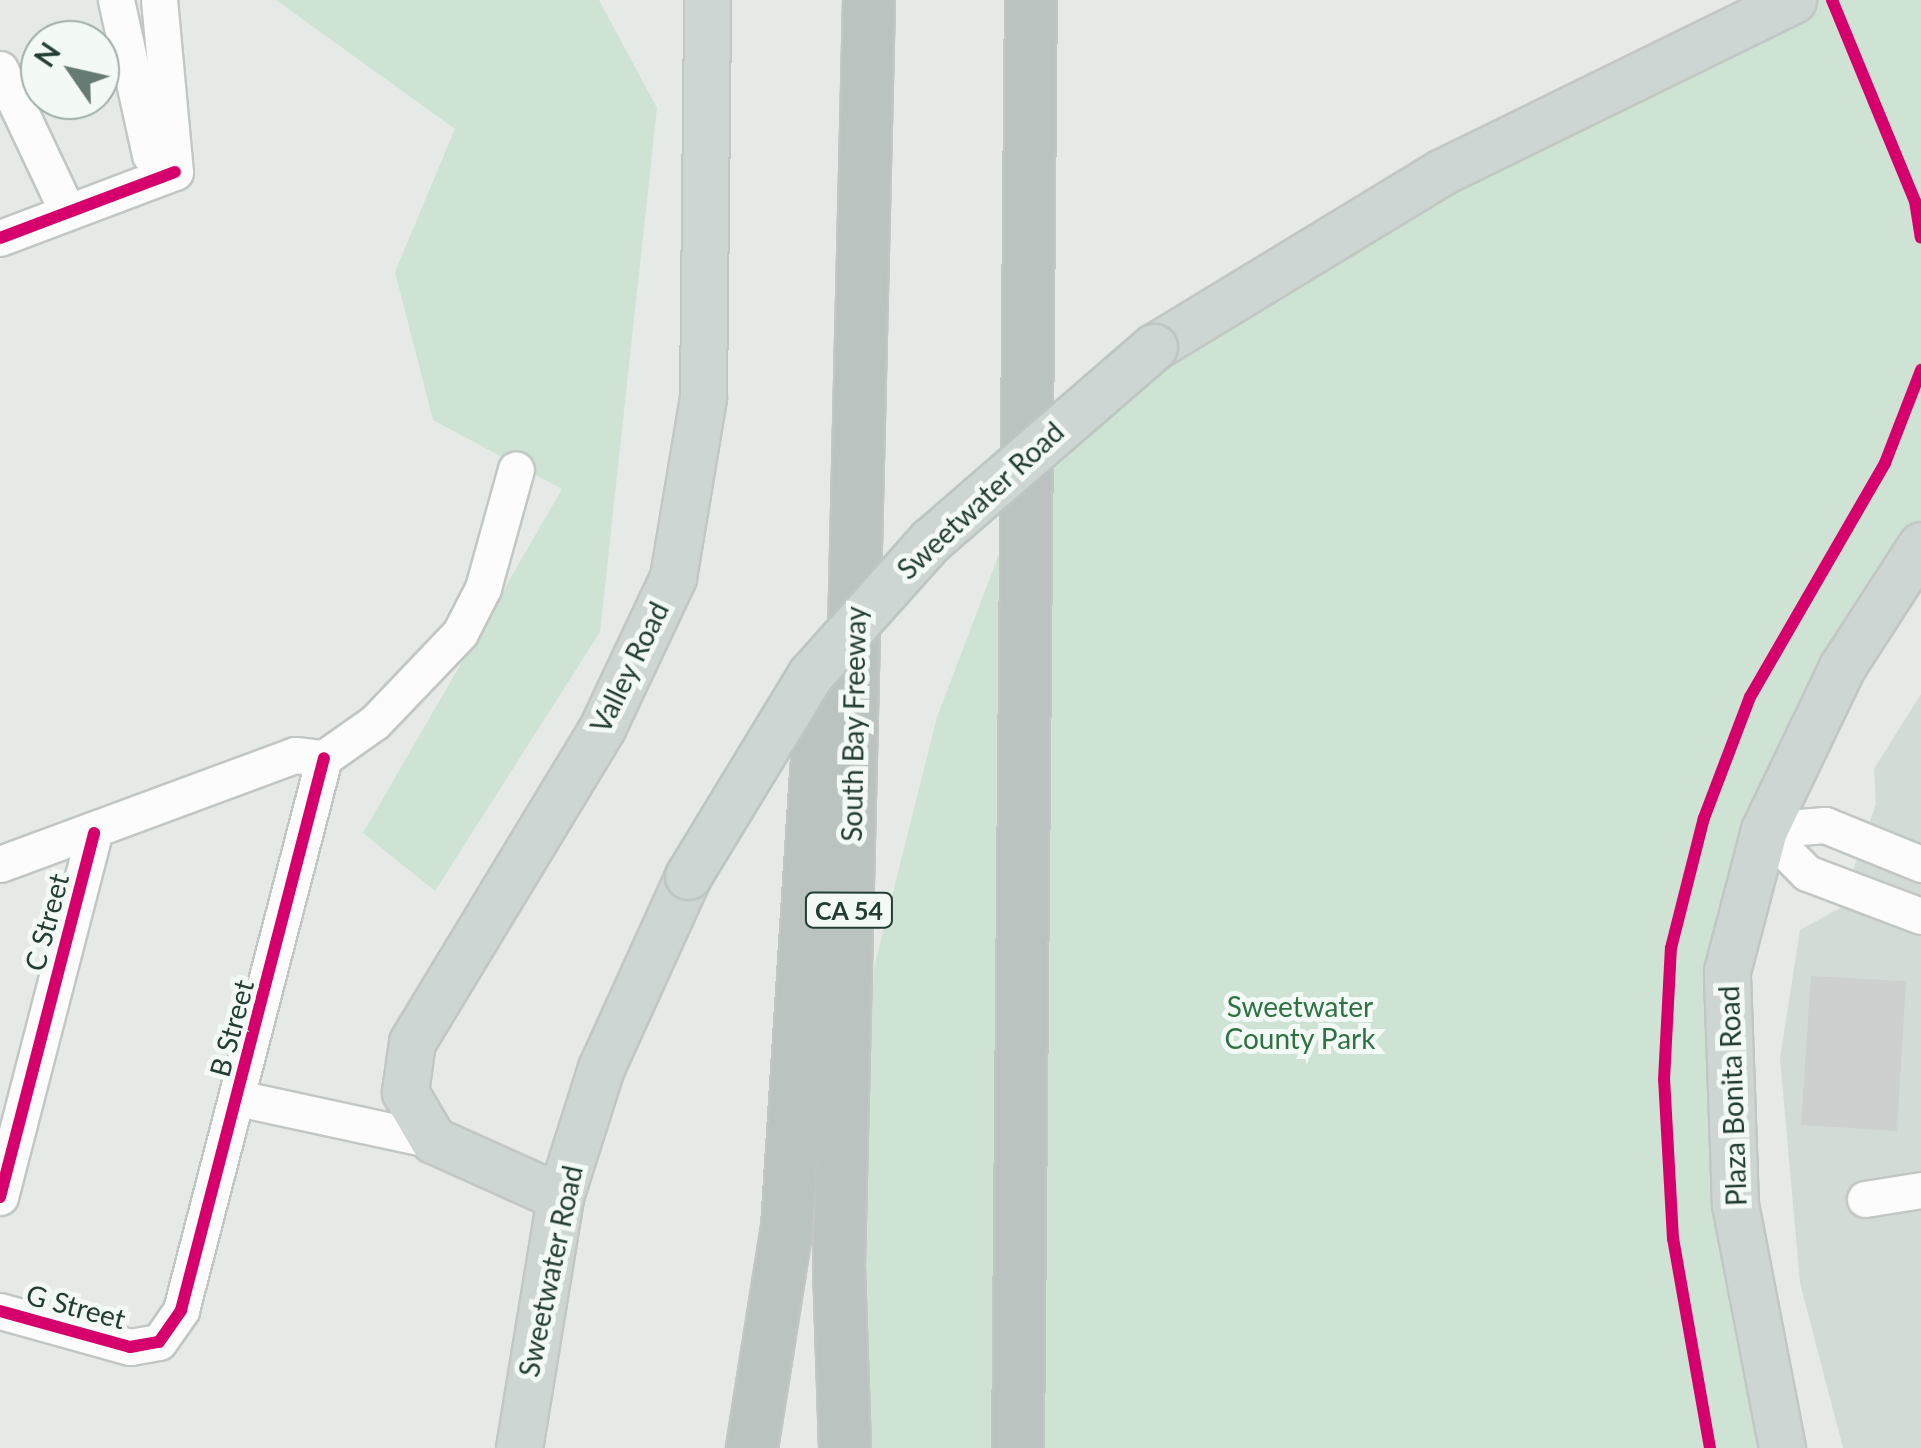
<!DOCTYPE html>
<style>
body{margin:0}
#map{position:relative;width:1921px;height:1448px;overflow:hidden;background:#e5eae7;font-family:Lato,sans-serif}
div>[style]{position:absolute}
.built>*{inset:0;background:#d3dbd7}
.green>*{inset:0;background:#cee3d3}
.building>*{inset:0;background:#ccd1cf}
.roads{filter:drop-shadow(2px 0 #c2c7c4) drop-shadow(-2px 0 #c2c7c4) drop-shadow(0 2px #c2c7c4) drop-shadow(0 -2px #c2c7c4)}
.minor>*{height:35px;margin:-17.5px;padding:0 17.5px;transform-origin:17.5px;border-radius:17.5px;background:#fbfcfb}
.major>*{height:45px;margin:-22.5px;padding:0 22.5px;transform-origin:22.5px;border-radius:22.5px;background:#ced6d3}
.highway>*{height:50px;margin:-25px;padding:0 25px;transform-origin:25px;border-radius:25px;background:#bac3c0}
.bridges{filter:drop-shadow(2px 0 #bdc6c2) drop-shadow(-2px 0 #bdc6c2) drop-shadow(0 2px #bdc6c2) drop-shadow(0 -2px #bdc6c2)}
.major-bridge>*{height:45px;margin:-22.5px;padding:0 22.5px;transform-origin:22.5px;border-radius:22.5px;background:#ced6d3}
.cycleway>*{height:12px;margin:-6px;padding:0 6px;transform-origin:6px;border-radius:6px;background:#d6006c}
span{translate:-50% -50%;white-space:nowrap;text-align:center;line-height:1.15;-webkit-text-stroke:10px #f3f9f5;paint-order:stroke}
.shield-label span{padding:2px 8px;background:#f3f9f5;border:2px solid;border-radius:8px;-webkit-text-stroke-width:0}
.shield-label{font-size:25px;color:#233d34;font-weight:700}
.street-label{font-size:28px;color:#233d34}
.park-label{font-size:28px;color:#2e7243}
.north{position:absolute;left:20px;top:20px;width:100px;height:100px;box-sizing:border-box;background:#f3f9f5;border:2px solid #a0aea8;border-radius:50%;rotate:304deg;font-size:28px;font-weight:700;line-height:40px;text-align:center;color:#233d34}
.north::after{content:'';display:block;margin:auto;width:35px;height:45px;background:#677a73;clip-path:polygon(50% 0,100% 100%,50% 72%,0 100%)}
</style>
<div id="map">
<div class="built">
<div style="clip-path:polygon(1921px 694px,1921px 1448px,1843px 1448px,1800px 1283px,1780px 1058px,1800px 930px,1840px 908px,1876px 804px,1874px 769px)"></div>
</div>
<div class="green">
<div style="clip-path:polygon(276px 0,599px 0,657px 108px,600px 632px,435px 891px,363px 833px,562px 489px,433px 420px,395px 272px,455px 129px)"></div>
<div style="clip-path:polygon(1791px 0,1921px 0,1921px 549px,1864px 629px,1727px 972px,1779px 1448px,835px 1448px,845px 1083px,937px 717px,998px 557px,1070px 428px,1156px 343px)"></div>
</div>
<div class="building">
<div style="clip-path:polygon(1811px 976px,1906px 981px,1897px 1131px,1801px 1125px)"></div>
</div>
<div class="roads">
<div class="minor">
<div style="left:116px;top:0;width:159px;rotate:77.6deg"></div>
<div style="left:0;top:69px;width:157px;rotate:64.7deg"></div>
<div style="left:0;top:238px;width:187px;rotate:-20.7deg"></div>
<div style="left:175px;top:172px;width:173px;rotate:-95.3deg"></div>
<div style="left:1764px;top:830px;width:61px;rotate:45deg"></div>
<div style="left:1807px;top:873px;width:122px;rotate:20.7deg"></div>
<div style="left:1764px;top:830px;width:61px;rotate:-4.7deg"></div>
<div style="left:1825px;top:825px;width:104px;rotate:22.1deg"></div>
<div style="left:0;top:864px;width:314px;rotate:-20.3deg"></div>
<div style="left:295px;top:755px;width:29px;rotate:6deg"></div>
<div style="left:324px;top:758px;width:62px;rotate:-35.2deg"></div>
<div style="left:375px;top:722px;width:123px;rotate:-46.3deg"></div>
<div style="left:460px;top:633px;width:51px;rotate:-62.9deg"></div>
<div style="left:483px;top:588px;width:123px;rotate:-74.5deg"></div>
<div style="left:238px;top:1098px;width:199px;rotate:12.2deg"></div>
<div style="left:0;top:1197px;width:376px;rotate:-75.5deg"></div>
<div style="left:1865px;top:1199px;width:57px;rotate:-9.1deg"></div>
<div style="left:0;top:1311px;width:135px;rotate:15.5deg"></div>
<div style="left:130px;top:1347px;width:29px;rotate:-10deg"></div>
<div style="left:159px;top:1342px;width:39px;rotate:-55deg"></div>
<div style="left:181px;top:1310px;width:570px;rotate:-75.48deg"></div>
</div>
<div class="major">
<div style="left:1154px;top:347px;width:337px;rotate:-31.3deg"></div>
<div style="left:1442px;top:172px;width:391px;rotate:-26.1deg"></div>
<div style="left:560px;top:1197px;width:139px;rotate:-155.8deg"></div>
<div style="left:433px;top:1140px;width:56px;rotate:-120.3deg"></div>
<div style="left:405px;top:1092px;width:50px;rotate:-82deg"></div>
<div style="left:412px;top:1042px;width:369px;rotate:-58.8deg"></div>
<div style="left:603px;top:726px;width:165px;rotate:-64.8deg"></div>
<div style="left:673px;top:577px;width:182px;rotate:-80.5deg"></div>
<div style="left:703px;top:397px;width:397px;rotate:-89.4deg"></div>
<div style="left:519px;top:1448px;width:254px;rotate:-80.7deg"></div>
<div style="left:560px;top:1197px;width:135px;rotate:-72.4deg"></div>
<div style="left:601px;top:1068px;width:211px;rotate:-65.6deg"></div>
<div style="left:1782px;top:1448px;width:248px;rotate:-100.9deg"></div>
<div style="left:1735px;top:1205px;width:234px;rotate:-92deg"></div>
<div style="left:1727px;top:971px;width:146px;rotate:-75.3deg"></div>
<div style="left:1764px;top:830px;width:181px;rotate:-64.4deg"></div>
<div style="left:1842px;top:667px;width:145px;rotate:-57.1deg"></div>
</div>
<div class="highway">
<div style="left:752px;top:1448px;width:224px;rotate:-81deg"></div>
<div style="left:787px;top:1227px;width:550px;rotate:-86.35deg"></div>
<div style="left:845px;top:1448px;width:184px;rotate:-91.9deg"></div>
<div style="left:839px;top:1264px;width:1264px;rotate:-88.64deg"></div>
<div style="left:1018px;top:1448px;width:1448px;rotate:-89.49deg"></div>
</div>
</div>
<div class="bridges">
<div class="major-bridge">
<div style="left:688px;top:876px;width:237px;rotate:-58.7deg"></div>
<div style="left:811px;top:674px;width:180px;rotate:-48.2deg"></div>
<div style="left:931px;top:540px;width:295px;rotate:-40.9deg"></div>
</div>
</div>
<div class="cycleway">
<div style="left:1832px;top:0;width:217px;rotate:67.6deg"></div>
<div style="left:1915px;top:201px;width:37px;rotate:81deg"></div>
<div style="left:0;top:238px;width:187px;rotate:-20.7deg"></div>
<div style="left:0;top:1197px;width:376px;rotate:-75.5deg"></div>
<div style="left:0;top:1311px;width:135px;rotate:15.5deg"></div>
<div style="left:130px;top:1347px;width:29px;rotate:-10deg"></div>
<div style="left:159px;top:1342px;width:39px;rotate:-55deg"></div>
<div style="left:181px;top:1310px;width:570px;rotate:-75.48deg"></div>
<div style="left:1710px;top:1448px;width:212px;rotate:-100deg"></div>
<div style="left:1673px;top:1239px;width:159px;rotate:-93.2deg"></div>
<div style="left:1664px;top:1080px;width:132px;rotate:-87deg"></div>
<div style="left:1671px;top:948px;width:134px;rotate:-75.8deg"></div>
<div style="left:1704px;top:818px;width:129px;rotate:-69.2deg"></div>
<div style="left:1750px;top:697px;width:270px;rotate:-60deg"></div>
<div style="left:1885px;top:463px;width:100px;rotate:-68.8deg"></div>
</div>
<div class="shield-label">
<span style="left:849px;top:910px">CA 54</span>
</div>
<div class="street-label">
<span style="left:980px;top:500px;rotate:-43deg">Sweetwater Road</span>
<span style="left:629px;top:667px;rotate:-64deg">Valley Road</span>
<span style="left:853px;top:724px;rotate:-89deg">South Bay Freeway</span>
<span style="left:46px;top:922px;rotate:-75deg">C Street</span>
<span style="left:231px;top:1028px;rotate:-75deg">B Street</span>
<span style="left:1732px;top:1096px;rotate:-92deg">Plaza Bonita Road</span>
<span style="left:550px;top:1271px;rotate:-78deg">Sweetwater Road</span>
<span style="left:76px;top:1306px;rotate:15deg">G Street</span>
</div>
<div class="park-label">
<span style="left:1300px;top:1022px">Sweetwater<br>County Park</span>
</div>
<div class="north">N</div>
</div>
